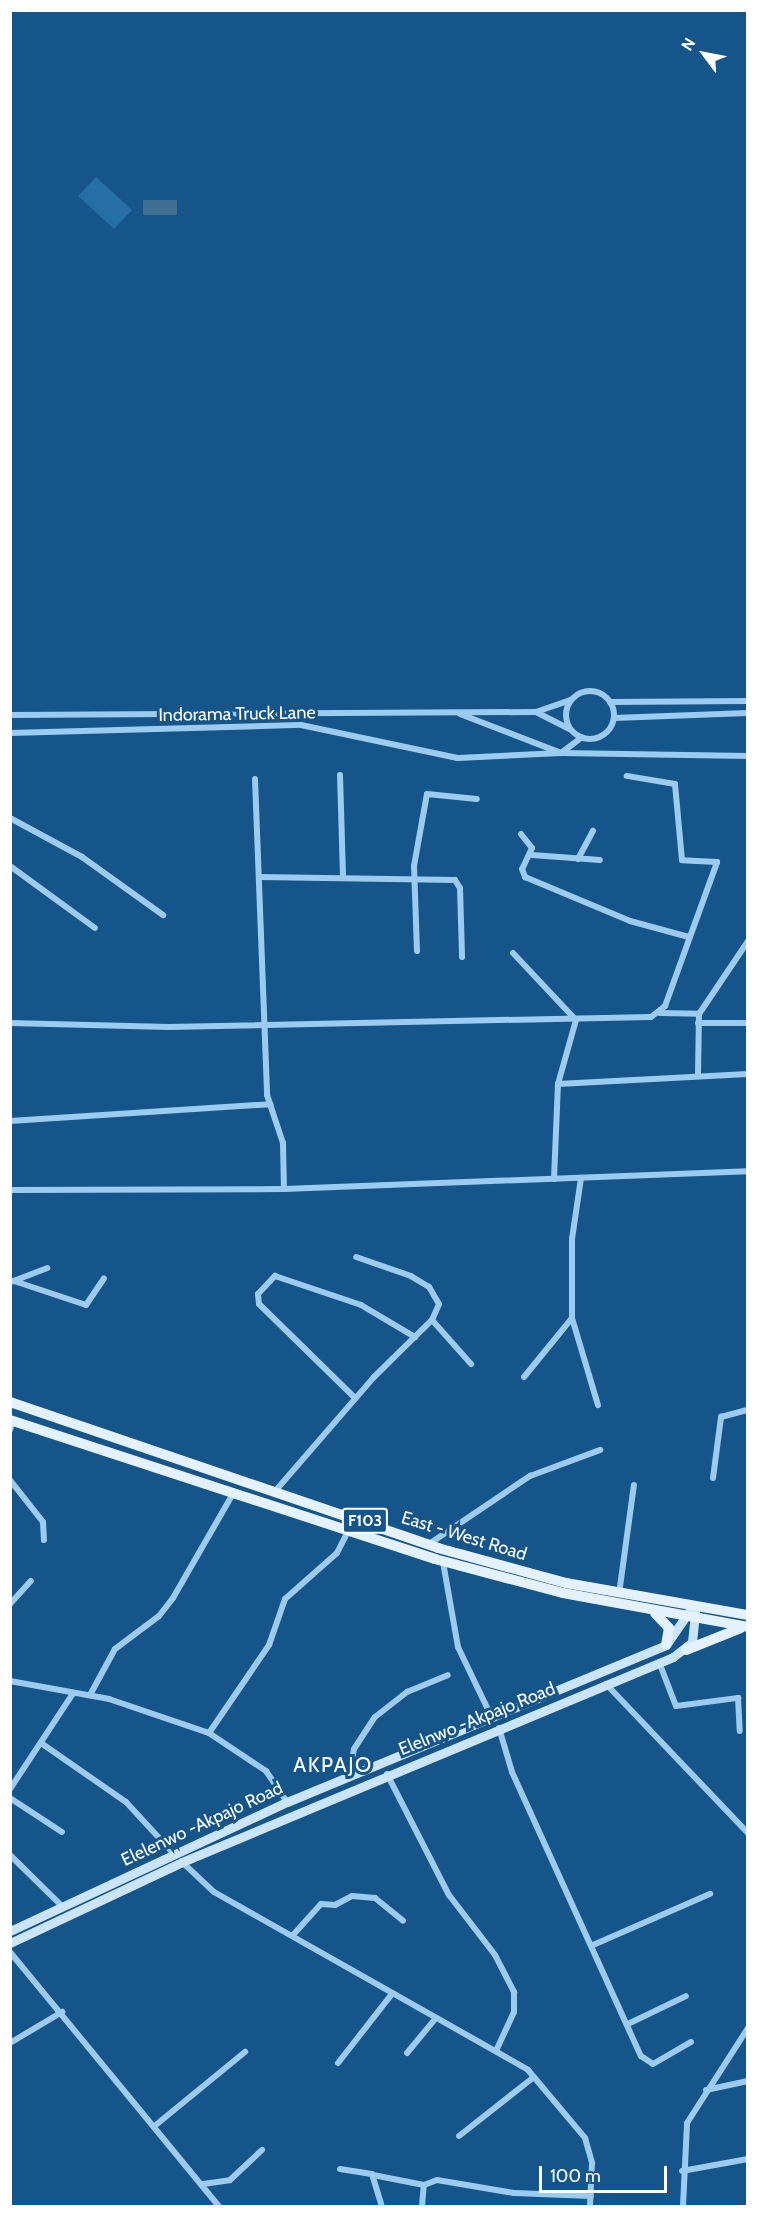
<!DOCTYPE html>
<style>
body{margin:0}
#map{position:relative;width:758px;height:2217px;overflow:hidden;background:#155589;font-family:Cabin,sans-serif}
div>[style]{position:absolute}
.green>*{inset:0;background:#256ea6}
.water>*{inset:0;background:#3f6e93}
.street>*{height:6px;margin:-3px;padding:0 3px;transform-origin:3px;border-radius:3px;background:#9ccbef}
.street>.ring{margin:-3px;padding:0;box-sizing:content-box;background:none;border:6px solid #9ccbef;border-radius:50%}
.secondary>*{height:9px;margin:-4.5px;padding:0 4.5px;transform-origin:4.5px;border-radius:4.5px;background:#cae5fa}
.primary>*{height:10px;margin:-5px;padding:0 5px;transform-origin:5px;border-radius:5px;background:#e4f2ff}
span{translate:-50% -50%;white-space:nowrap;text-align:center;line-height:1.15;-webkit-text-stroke:6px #155589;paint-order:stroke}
.shield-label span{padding:2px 4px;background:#155589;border:2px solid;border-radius:4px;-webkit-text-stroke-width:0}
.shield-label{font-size:16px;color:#fff;font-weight:700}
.street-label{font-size:18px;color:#fff}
.quarter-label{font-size:21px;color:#fff;letter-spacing:1.5px}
.frame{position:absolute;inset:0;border:12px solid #fff;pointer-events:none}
.north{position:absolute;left:674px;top:24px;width:60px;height:60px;-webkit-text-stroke:4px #155589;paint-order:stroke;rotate:302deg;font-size:16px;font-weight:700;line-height:24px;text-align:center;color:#fff}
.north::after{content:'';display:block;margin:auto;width:21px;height:27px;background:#fff;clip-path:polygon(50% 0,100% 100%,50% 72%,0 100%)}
.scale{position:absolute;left:539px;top:2166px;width:128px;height:27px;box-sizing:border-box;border:3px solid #fff;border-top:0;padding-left:8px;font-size:18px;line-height:21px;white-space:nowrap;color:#fff;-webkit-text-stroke:4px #155589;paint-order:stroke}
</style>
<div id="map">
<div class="green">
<div style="clip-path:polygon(96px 177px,132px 210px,114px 229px,78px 196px)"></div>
</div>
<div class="water">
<div style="clip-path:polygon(143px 200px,177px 200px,177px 215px,143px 215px)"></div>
</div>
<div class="street">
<div class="ring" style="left:566px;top:691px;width:42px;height:42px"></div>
<div style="left:610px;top:702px;width:138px;rotate:-0.4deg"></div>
<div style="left:536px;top:712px;width:38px;rotate:27deg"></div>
<div style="left:460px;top:714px;width:108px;rotate:21.1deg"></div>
<div style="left:561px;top:753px;width:26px;rotate:-37deg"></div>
<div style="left:10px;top:715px;width:526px;rotate:-0.33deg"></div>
<div style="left:536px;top:712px;width:37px;rotate:-19deg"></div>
<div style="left:614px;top:718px;width:134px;rotate:-2.1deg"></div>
<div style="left:10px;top:733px;width:291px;rotate:-1.6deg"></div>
<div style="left:301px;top:725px;width:160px;rotate:11.9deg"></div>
<div style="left:458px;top:758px;width:103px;rotate:-2.8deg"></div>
<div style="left:561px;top:753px;width:187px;rotate:0.9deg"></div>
<div style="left:340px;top:775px;width:100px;rotate:88.3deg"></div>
<div style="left:255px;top:779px;width:316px;rotate:87.8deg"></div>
<div style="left:267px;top:1095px;width:51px;rotate:71.6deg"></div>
<div style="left:283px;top:1143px;width:46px;rotate:88.8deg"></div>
<div style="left:10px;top:818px;width:82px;rotate:28.4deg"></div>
<div style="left:82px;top:857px;width:100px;rotate:35.6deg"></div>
<div style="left:521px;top:834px;width:18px;rotate:52deg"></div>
<div style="left:532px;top:848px;width:23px;rotate:115deg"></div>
<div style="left:522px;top:869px;width:9px;rotate:69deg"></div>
<div style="left:525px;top:877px;width:114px;rotate:22.7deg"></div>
<div style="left:630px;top:921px;width:61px;rotate:15.2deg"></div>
<div style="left:532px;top:855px;width:68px;rotate:4.2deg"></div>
<div style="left:578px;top:859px;width:32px;rotate:-62deg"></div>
<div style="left:10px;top:866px;width:105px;rotate:36.1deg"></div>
<div style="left:259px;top:877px;width:196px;rotate:0.9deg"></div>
<div style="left:455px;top:880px;width:9px;rotate:58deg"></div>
<div style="left:460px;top:888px;width:69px;rotate:88.3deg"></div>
<div style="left:417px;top:951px;width:85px;rotate:-92deg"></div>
<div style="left:414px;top:866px;width:73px;rotate:-79.8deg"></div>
<div style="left:427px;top:794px;width:50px;rotate:5.7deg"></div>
<div style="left:513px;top:953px;width:92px;rotate:46.8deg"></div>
<div style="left:660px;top:1013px;width:39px;rotate:1deg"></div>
<div style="left:10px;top:1023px;width:159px;rotate:1.4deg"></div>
<div style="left:169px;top:1027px;width:482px;rotate:-1.2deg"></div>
<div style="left:651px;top:1017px;width:18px;rotate:-38deg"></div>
<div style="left:665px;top:1006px;width:153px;rotate:-70.1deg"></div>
<div style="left:717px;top:862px;width:35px;rotate:-177deg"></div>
<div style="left:682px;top:860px;width:76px;rotate:-95.3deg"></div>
<div style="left:675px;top:784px;width:49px;rotate:-170.5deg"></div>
<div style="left:698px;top:1023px;width:50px"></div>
<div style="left:698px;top:1076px;width:62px;rotate:-89.1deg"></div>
<div style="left:699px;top:1014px;width:88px;rotate:-56.1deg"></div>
<div style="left:558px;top:1084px;width:190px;rotate:-3deg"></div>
<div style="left:10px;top:1121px;width:261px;rotate:-3.7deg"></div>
<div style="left:554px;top:1179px;width:95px;rotate:-87.6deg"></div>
<div style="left:558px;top:1084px;width:66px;rotate:-74.3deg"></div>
<div style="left:10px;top:1190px;width:274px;rotate:-0.2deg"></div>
<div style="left:284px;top:1189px;width:464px;rotate:-2.2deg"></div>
<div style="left:14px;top:1281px;width:76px;rotate:18.4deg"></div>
<div style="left:86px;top:1305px;width:32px;rotate:-56deg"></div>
<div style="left:11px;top:1282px;width:39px;rotate:-21deg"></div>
<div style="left:572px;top:1318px;width:91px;rotate:73.4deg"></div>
<div style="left:432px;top:1320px;width:59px;rotate:48.4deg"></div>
<div style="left:524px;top:1377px;width:76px;rotate:-50.9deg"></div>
<div style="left:572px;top:1318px;width:79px;rotate:-90deg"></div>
<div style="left:572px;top:1239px;width:62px;rotate:-81.6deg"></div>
<div style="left:355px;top:1398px;width:134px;rotate:-135.6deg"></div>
<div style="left:259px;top:1304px;width:10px;rotate:-96deg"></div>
<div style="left:258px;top:1294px;width:25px;rotate:-47deg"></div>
<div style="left:275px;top:1276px;width:91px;rotate:18.6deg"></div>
<div style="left:361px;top:1305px;width:63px;rotate:30.7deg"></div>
<div style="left:10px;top:1430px;width:10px;rotate:-73deg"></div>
<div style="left:713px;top:1478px;width:62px;rotate:-82.5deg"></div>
<div style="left:721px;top:1417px;width:28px;rotate:-15deg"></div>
<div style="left:10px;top:1480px;width:53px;rotate:51.8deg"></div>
<div style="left:43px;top:1522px;width:18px;rotate:87deg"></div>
<div style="left:277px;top:1489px;width:148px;rotate:-49.1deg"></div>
<div style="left:374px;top:1377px;width:81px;rotate:-44.5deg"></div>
<div style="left:432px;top:1320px;width:17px;rotate:-66deg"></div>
<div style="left:439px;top:1304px;width:20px;rotate:-120deg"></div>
<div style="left:429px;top:1287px;width:21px;rotate:-149deg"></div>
<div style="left:411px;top:1276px;width:58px;rotate:-160.9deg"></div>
<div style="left:429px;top:1544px;width:122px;rotate:-34deg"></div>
<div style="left:530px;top:1476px;width:75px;rotate:-20.4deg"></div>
<div style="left:443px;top:1562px;width:86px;rotate:80deg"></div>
<div style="left:458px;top:1647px;width:79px;rotate:64.4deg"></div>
<div style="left:619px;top:1594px;width:110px;rotate:-82.2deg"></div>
<div style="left:10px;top:1604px;width:31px;rotate:-48deg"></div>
<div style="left:659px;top:1662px;width:47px;rotate:68.9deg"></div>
<div style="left:676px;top:1706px;width:63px;rotate:-7.4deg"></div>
<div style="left:738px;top:1698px;width:33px;rotate:87deg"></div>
<div style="left:10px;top:1681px;width:101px;rotate:10.3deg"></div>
<div style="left:109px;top:1699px;width:106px;rotate:18.8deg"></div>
<div style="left:209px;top:1733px;width:69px;rotate:33.7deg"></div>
<div style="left:266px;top:1771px;width:37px;rotate:56deg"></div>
<div style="left:606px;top:1684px;width:206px;rotate:46.4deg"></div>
<div style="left:90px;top:1695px;width:52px;rotate:-61.5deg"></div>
<div style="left:115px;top:1649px;width:55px;rotate:-36.9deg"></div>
<div style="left:159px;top:1616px;width:23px;rotate:-52deg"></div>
<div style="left:173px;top:1598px;width:122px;rotate:-60.1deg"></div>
<div style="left:499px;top:1728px;width:46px;rotate:73.5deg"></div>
<div style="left:512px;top:1772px;width:312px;rotate:65.6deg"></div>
<div style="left:641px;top:2056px;width:14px;rotate:34deg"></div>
<div style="left:653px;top:2064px;width:44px;rotate:-30.1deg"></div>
<div style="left:209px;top:1733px;width:107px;rotate:-55.7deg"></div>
<div style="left:269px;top:1645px;width:49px;rotate:-70.8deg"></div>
<div style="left:285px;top:1599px;width:69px;rotate:-41.5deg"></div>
<div style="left:337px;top:1553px;width:25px;rotate:-63deg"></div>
<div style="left:41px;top:1743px;width:103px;rotate:34.8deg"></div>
<div style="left:126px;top:1802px;width:71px;rotate:47.3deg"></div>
<div style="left:387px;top:1774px;width:136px;rotate:62.9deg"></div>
<div style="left:449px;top:1895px;width:76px;rotate:52.5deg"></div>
<div style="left:495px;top:1955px;width:42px;rotate:62.8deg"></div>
<div style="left:514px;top:1992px;width:20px;rotate:90deg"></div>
<div style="left:514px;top:2012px;width:43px;rotate:114.8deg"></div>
<div style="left:349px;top:1777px;width:28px;rotate:-80deg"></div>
<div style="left:354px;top:1749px;width:38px;rotate:-57deg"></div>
<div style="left:375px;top:1717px;width:41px;rotate:-38deg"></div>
<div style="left:407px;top:1692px;width:44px;rotate:-22.5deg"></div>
<div style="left:10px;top:1789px;width:113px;rotate:-56.6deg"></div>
<div style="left:10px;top:1798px;width:62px;rotate:33.2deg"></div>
<div style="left:10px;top:1855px;width:74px;rotate:44.5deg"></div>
<div style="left:182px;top:1862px;width:44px;rotate:43.2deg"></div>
<div style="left:214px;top:1892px;width:361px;rotate:29.5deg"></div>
<div style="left:528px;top:2070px;width:89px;rotate:50deg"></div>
<div style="left:585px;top:2138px;width:26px;rotate:74deg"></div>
<div style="left:592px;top:2163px;width:43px;rotate:92.7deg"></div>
<div style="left:293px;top:1935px;width:42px;rotate:-47.9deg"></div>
<div style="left:321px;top:1904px;width:14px;rotate:4deg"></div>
<div style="left:335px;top:1905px;width:19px;rotate:-28deg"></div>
<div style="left:352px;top:1896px;width:23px;rotate:5deg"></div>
<div style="left:375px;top:1898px;width:36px;rotate:39deg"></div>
<div style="left:593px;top:1945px;width:128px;rotate:-23.6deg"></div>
<div style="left:10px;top:1952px;width:329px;rotate:50.6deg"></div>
<div style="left:630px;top:2023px;width:62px;rotate:-25.7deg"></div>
<div style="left:10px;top:2043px;width:61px;rotate:-30.8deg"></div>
<div style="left:407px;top:2053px;width:44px;rotate:-50.5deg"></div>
<div style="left:338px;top:2063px;width:88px;rotate:-52deg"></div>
<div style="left:706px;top:2090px;width:43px;rotate:-12.1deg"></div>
<div style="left:157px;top:2124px;width:114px;rotate:-39.3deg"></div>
<div style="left:459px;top:2136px;width:95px;rotate:-38.2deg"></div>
<div style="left:340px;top:2169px;width:32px;rotate:9deg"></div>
<div style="left:372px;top:2174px;width:34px;rotate:73deg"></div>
<div style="left:682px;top:2171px;width:67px;rotate:-10.3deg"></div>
<div style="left:373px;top:2175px;width:52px;rotate:11.1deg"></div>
<div style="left:203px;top:2184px;width:27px;rotate:-8deg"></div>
<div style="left:230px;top:2180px;width:44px;rotate:-43.2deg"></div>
<div style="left:422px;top:2206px;width:21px;rotate:-85deg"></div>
<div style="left:424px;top:2185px;width:14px;rotate:-21deg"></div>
<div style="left:437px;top:2180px;width:78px;rotate:9.6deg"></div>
<div style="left:514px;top:2193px;width:77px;rotate:2.2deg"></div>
<div style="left:683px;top:2206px;width:83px;rotate:-87.2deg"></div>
<div style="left:687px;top:2123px;width:113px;rotate:-57.3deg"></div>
</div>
<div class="secondary">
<div style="left:10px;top:1931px;width:306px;rotate:-25deg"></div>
<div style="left:287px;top:1802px;width:410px;rotate:-22.5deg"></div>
<div style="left:666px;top:1645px;width:42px;rotate:-55.6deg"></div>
<div style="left:10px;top:1943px;width:190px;rotate:-25.2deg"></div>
<div style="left:182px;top:1862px;width:532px;rotate:-22.66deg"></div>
<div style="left:673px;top:1657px;width:24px;rotate:-38deg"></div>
<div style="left:692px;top:1642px;width:30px;rotate:-84deg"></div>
</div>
<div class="primary">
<div style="left:10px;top:1402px;width:452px;rotate:18.8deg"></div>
<div style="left:438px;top:1548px;width:133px;rotate:15.3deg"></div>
<div style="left:566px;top:1583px;width:185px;rotate:10deg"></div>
<div style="left:10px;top:1420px;width:447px;rotate:18.1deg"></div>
<div style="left:435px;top:1559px;width:132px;rotate:14.9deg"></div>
<div style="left:563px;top:1593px;width:188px;rotate:10.4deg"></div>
<div style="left:655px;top:1613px;width:21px;rotate:47deg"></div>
<div style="left:669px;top:1628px;width:17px;rotate:100deg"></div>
<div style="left:686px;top:1650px;width:59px;rotate:-21.8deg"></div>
</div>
<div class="shield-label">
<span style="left:365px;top:1521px">F103</span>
</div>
<div class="street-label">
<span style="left:237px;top:714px;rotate:-1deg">Indorama Truck Lane</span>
<span style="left:464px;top:1536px;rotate:17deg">East - West Road</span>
<span style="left:477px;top:1719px;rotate:-22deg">Elelnwo -Akpajo Road</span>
<span style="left:202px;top:1824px;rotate:-25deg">Elelenwo -Akpajo Road</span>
</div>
<div class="quarter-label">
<span style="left:333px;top:1765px">AKPAJO</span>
</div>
<div class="frame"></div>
<div class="north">N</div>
<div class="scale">100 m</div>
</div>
